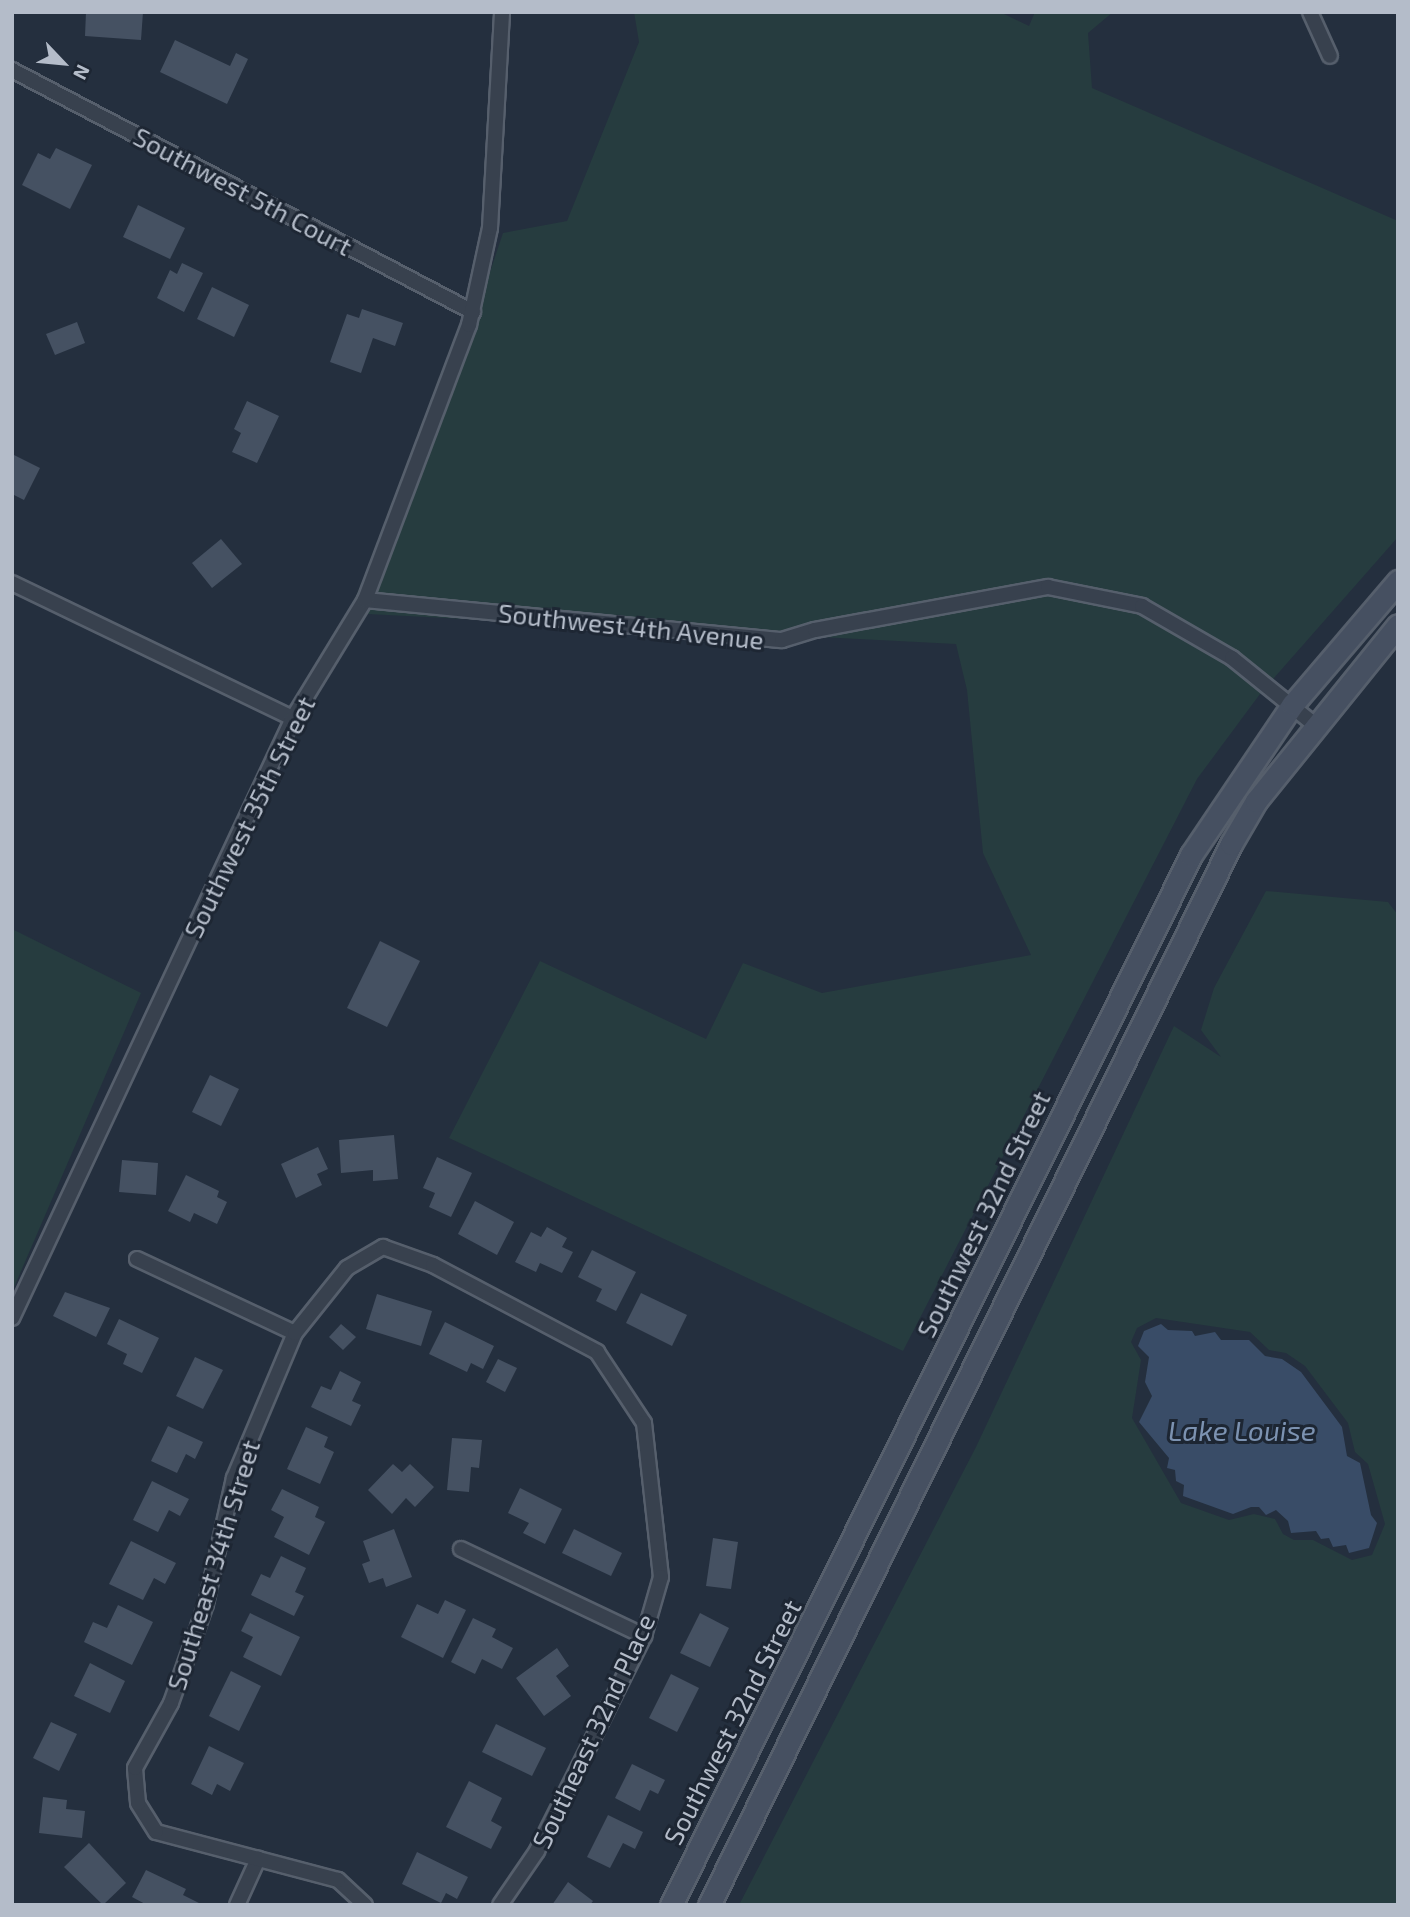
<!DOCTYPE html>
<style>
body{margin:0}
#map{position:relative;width:1410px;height:1917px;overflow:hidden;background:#242f3e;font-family:"Exo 2",sans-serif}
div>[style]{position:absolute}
.green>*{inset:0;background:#263c3f}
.water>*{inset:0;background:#394c67}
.building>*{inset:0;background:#455162}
.roads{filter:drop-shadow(2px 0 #565f6c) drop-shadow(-2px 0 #565f6c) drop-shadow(0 2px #565f6c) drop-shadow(0 -2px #565f6c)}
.street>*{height:14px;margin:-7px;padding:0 7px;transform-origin:7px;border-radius:7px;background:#38414e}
.secondary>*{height:21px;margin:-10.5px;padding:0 10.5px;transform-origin:10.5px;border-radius:10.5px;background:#465061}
span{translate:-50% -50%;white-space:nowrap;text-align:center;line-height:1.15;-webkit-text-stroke:6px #1d2633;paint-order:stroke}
.street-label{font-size:26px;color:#b4bcc9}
.water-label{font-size:28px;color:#7c92b1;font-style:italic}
.frame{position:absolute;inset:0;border:14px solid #b4bcc9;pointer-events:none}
.north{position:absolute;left:28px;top:28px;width:70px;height:70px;-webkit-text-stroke:5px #1d2633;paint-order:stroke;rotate:116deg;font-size:19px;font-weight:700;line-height:28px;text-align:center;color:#b4bcc9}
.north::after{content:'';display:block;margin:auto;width:24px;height:32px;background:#b4bcc9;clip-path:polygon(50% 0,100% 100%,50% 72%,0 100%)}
</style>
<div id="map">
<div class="green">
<div style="clip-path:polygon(634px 12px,1000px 12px,1029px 26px,1035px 12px,1113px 12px,1088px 33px,1092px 88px,1398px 221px,1398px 537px,1260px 694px,1197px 779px,903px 1351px,449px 1138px,540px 961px,706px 1039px,743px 963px,822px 993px,1031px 955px,983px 853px,967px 690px,956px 644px,348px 613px,450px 392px,503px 233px,567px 221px,639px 42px)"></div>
<div style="clip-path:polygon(evenodd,1266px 891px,1388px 902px,1398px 915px,1398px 1905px,739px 1905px,976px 1447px,1174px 1026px,1221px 1057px,1201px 1030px,1214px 988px,1266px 891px,1156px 1318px,1250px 1332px,1269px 1350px,1286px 1353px,1305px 1366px,1348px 1423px,1355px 1452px,1368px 1464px,1385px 1524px,1372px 1555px,1352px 1560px,1313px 1540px,1294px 1540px,1283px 1534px,1275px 1519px,1254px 1514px,1229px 1520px,1181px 1503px,1132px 1418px,1141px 1360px,1131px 1342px,1137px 1328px,1156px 1318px)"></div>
<div style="clip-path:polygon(12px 929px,141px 993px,12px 1292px)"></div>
</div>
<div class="water">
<div style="clip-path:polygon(1161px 1324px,1168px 1330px,1192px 1331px,1195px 1336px,1215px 1332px,1221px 1340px,1249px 1340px,1265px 1356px,1282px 1359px,1301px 1372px,1342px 1427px,1347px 1456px,1360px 1463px,1371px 1515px,1377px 1523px,1369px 1548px,1349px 1553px,1346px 1545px,1333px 1547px,1329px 1538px,1321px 1539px,1316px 1531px,1291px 1533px,1288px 1521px,1276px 1510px,1266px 1515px,1259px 1507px,1251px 1507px,1233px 1514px,1183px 1496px,1184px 1485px,1176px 1481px,1175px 1470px,1167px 1468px,1169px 1458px,1139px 1422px,1152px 1396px,1145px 1382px,1149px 1357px,1138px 1346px,1144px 1331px)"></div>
</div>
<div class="building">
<div style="clip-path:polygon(86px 12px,143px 12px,141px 40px,85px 36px)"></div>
<div style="clip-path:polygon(175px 40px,230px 66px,236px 53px,248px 59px,227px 104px,160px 72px)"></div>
<div style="clip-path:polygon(56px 148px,92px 165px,70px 209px,22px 185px,38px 153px,50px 159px)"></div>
<div style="clip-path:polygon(138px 205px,185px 228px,170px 259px,123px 237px)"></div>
<div style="clip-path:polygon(182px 263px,203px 273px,184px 312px,157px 298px,170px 270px,177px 274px)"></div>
<div style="clip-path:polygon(212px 287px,249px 305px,234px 337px,197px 319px)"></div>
<div style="clip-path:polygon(362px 309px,403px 323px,395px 346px,373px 338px,361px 373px,330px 362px,347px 314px,359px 318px)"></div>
<div style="clip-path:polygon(77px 322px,85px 343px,55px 355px,46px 334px)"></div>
<div style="clip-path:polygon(247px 401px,279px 416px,257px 463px,232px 452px,241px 433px,234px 429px)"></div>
<div style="clip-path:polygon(12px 454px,40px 468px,24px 500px,12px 494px)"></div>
<div style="clip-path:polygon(221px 539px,242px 564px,212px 588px,192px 563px)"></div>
<div style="clip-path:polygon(380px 941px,420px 961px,387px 1027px,347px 1008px)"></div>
<div style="clip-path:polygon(210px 1075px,239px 1089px,221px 1126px,192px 1112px)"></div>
<div style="clip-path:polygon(394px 1135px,398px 1179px,373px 1181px,373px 1170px,341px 1173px,339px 1140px)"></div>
<div style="clip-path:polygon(318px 1147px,328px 1169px,317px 1174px,322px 1185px,296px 1198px,281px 1164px)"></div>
<div style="clip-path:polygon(437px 1157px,472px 1173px,451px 1217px,429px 1207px,435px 1193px,423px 1188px)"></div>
<div style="clip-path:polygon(122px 1160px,158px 1163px,156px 1195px,119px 1192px)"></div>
<div style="clip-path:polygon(186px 1175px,219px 1191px,217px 1197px,227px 1202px,217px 1224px,194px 1213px,190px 1222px,168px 1211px)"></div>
<div style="clip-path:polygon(475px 1201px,514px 1222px,497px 1255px,458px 1234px)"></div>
<div style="clip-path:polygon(547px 1227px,567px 1238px,562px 1247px,573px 1252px,562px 1273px,540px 1263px,536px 1272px,515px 1262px,531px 1232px,541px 1237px)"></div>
<div style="clip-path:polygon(592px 1250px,636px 1272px,616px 1311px,596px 1301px,602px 1289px,578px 1277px)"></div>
<div style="clip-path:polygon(65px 1292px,110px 1308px,96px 1337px,53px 1316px)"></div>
<div style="clip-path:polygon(641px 1293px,687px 1315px,672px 1346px,626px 1323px)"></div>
<div style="clip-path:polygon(377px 1294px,432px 1311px,421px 1346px,366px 1329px)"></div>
<div style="clip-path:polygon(119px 1319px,159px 1338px,142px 1373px,123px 1364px,127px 1354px,107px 1344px)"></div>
<div style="clip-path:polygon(445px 1322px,494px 1346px,483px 1369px,471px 1363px,467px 1372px,429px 1354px)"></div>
<div style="clip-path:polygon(341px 1324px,356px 1337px,343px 1350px,329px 1337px)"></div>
<div style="clip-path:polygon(195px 1357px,223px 1370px,203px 1409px,176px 1396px)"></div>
<div style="clip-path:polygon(498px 1359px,517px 1368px,505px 1392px,486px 1382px)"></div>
<div style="clip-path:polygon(340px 1371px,361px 1382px,352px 1401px,361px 1405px,351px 1426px,311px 1407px,321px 1386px,331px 1390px)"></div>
<div style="clip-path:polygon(168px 1426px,203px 1442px,195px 1459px,186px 1454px,177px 1473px,151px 1461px)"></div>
<div style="clip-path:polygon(306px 1427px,328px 1437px,324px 1447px,334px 1452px,320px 1484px,287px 1469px)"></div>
<div style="clip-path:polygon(452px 1438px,482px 1440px,479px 1468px,471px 1467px,469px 1492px,447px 1490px)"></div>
<div style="clip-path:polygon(393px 1464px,402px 1472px,410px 1464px,434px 1487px,415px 1507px,406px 1498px,392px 1514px,368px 1490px)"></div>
<div style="clip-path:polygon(152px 1481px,189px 1499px,180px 1516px,169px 1510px,158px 1532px,133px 1520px)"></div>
<div style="clip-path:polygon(520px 1488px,562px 1509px,545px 1544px,523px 1533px,529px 1523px,508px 1513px)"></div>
<div style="clip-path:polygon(282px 1489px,319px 1507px,315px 1517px,325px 1522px,309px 1555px,274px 1537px,284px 1517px,271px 1510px)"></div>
<div style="clip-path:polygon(394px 1529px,412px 1577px,386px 1587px,383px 1578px,369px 1583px,362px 1564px,370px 1561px,363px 1541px)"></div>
<div style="clip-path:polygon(574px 1529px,622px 1553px,611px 1576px,562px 1553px)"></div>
<div style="clip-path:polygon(713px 1538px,738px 1542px,731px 1589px,706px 1586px)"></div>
<div style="clip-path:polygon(131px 1541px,176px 1563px,165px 1584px,154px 1578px,143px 1600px,109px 1584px)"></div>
<div style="clip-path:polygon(281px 1556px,306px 1568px,295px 1592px,304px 1596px,294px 1616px,251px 1595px,261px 1574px,270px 1578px)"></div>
<div style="clip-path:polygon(445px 1600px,466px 1610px,443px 1658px,401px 1637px,417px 1604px,438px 1614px)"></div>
<div style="clip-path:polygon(118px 1605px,153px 1622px,132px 1665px,84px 1642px,93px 1622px,107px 1628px)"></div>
<div style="clip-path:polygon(250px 1613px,300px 1637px,281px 1676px,243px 1657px,253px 1637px,241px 1631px)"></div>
<div style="clip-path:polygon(700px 1613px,729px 1628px,710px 1667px,680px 1653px)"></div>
<div style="clip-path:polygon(473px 1618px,496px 1629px,492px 1637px,513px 1648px,502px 1669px,482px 1659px,475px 1674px,451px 1662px)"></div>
<div style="clip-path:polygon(557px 1648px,569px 1666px,556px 1676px,571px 1696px,544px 1716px,516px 1678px)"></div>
<div style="clip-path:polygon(90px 1663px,125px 1681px,110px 1713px,74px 1696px)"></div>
<div style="clip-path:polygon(231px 1671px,261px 1686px,239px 1731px,209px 1716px)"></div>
<div style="clip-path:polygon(671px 1674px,699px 1688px,677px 1732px,649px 1718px)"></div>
<div style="clip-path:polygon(51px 1722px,77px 1734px,59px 1771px,33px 1758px)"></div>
<div style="clip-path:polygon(496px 1724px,546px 1748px,532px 1776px,482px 1752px)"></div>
<div style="clip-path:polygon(209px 1746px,244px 1763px,230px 1791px,217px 1784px,212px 1795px,191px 1784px)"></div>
<div style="clip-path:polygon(632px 1764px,665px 1780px,658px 1794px,650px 1790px,640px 1811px,615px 1798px)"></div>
<div style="clip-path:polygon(469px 1781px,502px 1798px,491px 1821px,502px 1827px,491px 1849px,446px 1827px)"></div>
<div style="clip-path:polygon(43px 1797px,67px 1800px,66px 1809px,85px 1811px,82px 1838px,39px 1833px)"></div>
<div style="clip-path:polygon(608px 1815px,643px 1832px,635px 1849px,623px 1843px,610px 1868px,587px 1857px)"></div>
<div style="clip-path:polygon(89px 1843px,126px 1883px,103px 1905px,64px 1867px)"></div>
<div style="clip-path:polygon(417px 1852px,468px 1877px,457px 1899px,446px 1893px,441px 1903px,402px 1884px)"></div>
<div style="clip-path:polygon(146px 1870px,186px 1889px,183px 1895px,203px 1905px,147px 1905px,132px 1897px)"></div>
<div style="clip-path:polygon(568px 1882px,593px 1901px,590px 1905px,552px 1905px)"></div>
</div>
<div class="roads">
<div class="street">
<div style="left:1310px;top:12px;width:48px;rotate:65.6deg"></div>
<div style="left:12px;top:70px;width:521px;rotate:27.7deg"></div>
<div style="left:12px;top:583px;width:312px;rotate:25.7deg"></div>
<div style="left:365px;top:600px;width:419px;rotate:5.5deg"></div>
<div style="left:782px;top:640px;width:34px;rotate:-17deg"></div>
<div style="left:815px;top:630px;width:237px;rotate:-10.5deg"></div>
<div style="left:1048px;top:587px;width:96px;rotate:11.4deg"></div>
<div style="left:1142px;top:606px;width:104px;rotate:30deg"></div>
<div style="left:1232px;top:658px;width:107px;rotate:38.9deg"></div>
<div style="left:137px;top:1259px;width:174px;rotate:25.1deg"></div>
<div style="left:12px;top:1318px;width:663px;rotate:-64.9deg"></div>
<div style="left:293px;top:718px;width:138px;rotate:-58.6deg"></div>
<div style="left:365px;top:600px;width:294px;rotate:-69.3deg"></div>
<div style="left:469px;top:325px;width:99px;rotate:-77.8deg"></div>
<div style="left:490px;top:228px;width:216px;rotate:-86.8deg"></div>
<div style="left:461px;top:1549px;width:203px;rotate:25.4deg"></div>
<div style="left:237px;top:1905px;width:51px;rotate:-65.5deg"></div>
<div style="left:365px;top:1905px;width:37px;rotate:-137deg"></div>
<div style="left:338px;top:1880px;width:188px;rotate:-165.2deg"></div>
<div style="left:156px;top:1832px;width:34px;rotate:-122deg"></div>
<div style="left:138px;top:1803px;width:35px;rotate:-95deg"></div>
<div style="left:135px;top:1768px;width:74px;rotate:-61deg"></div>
<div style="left:171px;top:1703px;width:105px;rotate:-70.5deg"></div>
<div style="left:206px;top:1604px;width:129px;rotate:-77.5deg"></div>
<div style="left:234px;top:1478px;width:157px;rotate:-67.2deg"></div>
<div style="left:295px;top:1333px;width:83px;rotate:-51.3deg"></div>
<div style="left:347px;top:1268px;width:42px;rotate:-30.3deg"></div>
<div style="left:383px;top:1247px;width:53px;rotate:19.8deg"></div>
<div style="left:433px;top:1265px;width:186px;rotate:27.9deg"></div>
<div style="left:597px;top:1352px;width:85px;rotate:56.5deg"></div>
<div style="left:644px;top:1423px;width:155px;rotate:83.7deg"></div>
<div style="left:661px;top:1577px;width:61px;rotate:106.1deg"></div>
<div style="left:644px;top:1636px;width:240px;rotate:116.5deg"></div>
<div style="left:537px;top:1851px;width:65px;rotate:124.4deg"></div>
</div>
<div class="secondary">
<div style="left:671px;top:1905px;width:1172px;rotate:-63.65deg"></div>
<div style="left:1191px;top:855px;width:182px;rotate:-56deg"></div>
<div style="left:1293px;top:704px;width:162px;rotate:-49.5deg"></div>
<div style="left:709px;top:1905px;width:1182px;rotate:-63.8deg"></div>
<div style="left:1231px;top:844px;width:50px;rotate:-59.8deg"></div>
<div style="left:1256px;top:801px;width:226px;rotate:-51.1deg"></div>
</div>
</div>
<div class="street-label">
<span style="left:243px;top:191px;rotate:28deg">Southwest 5th Court</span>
<span style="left:631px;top:626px;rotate:6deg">Southwest 4th Avenue</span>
<span style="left:249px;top:817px;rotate:-64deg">Southwest 35th Street</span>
<span style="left:983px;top:1214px;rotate:-64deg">Southwest 32nd Street</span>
<span style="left:213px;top:1565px;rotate:-73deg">Southeast 34th Street</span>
<span style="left:732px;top:1722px;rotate:-63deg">Southwest 32nd Street</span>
<span style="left:593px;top:1731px;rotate:-65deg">Southeast 32nd Place</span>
</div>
<div class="water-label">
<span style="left:1242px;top:1430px">Lake Louise</span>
</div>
<div class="frame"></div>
<div class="north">N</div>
</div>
